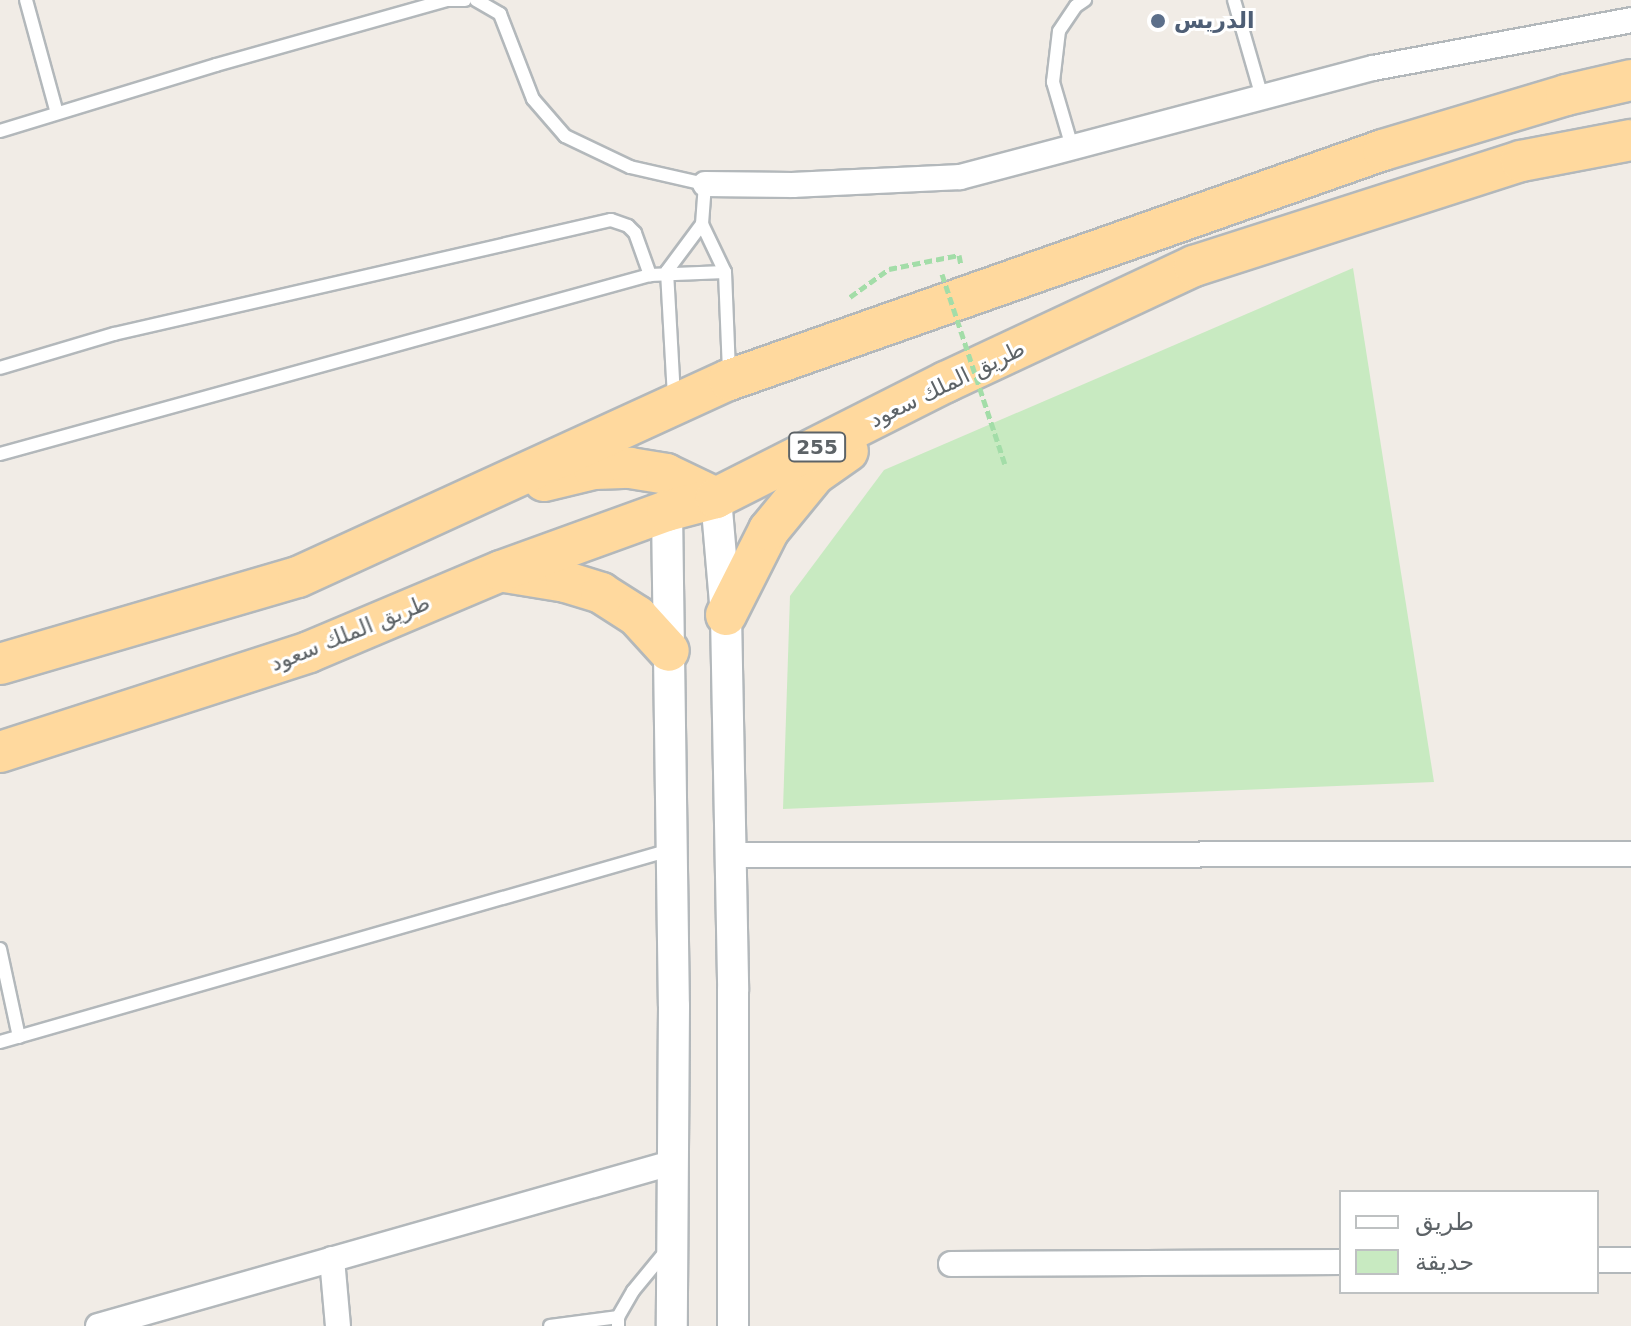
<!DOCTYPE html>
<meta charset="utf-8">
<style>
body{margin:0}
#map{position:relative;width:1631px;height:1326px;overflow:hidden;background:#f1ece6;font-family:"DejaVu Sans","Noto Sans Arabic",sans-serif}
div>[style]{position:absolute}
.green>*{inset:0;background:#c8eac1}
.path>*{height:5px;margin-top:-2.5px;transform-origin:0;background:repeating-linear-gradient(90deg,#a3dda8 0 8px,transparent 0 12px)}
.roads{filter:drop-shadow(2px 0 #b3b8bb) drop-shadow(-2px 0 #b3b8bb) drop-shadow(0 2px #b3b8bb) drop-shadow(0 -2px #b3b8bb)}
.service>*{height:12px;margin:-6px;padding:0 6px;transform-origin:6px;border-radius:6px;background:#fff}
.minor>*{height:24px;margin:-12px;padding:0 12px;transform-origin:12px;border-radius:12px;background:#fff}
.tertiary>*{height:30px;margin:-15px;padding:0 15px;transform-origin:15px;border-radius:15px;background:#fff}
.trunk>*{height:40px;margin:-20px;padding:0 20px;transform-origin:20px;border-radius:20px;background:#ffd99e}
.path-bridge>*{height:5px;margin-top:-2.5px;transform-origin:0;background:repeating-linear-gradient(90deg,#a3dda8 0 8px,transparent 0 12px)}
.dots>*{width:22px;height:22px;translate:-50% -50%;box-sizing:border-box;border:4px solid #fff;border-radius:50%}
span{translate:-50% -50%;white-space:nowrap;text-align:center;line-height:1.15;-webkit-text-stroke:6px #fff;paint-order:stroke}
.shield-label span{padding:2px 6px;background:#fff;border:2px solid;border-radius:6px;-webkit-text-stroke-width:0}
.shield-label{font-size:20px;color:#5d6367;font-weight:700}
.service-label{font-size:22px;color:#4e5e75;font-weight:700}
.left{translate:0 -50%;text-align:left}
.street-label{font-size:22px;color:#5d6367}
.legend{position:absolute;left:1339px;top:1190px;width:260px;height:104px;box-sizing:border-box;background:#fff;border:2px solid #bec1c2;margin:0;padding:10px 14px;list-style:none;font-size:24px;color:#5d6367}
.legend li{display:flex;align-items:center;gap:16px;height:40px}
.legend b{width:40px;border:2px solid #bec1c2}
</style>
<div id="map">
<div class="green">
<div style="clip-path:polygon(1353px 268px,1434px 782px,783px 809px,790px 596px,884px 470px)"></div>
</div>
<div class="path">
<div style="left:850px;top:297px;width:48px;rotate:-35.7deg"></div>
<div style="left:889px;top:269px;width:71px;rotate:-11.3deg"></div>
<div style="left:959px;top:255px;width:10px;rotate:79deg"></div>
</div>
<div class="roads">
<div class="service">
<div style="left:26px;top:0;width:117px;rotate:74.7deg"></div>
<div style="left:476px;top:0;width:28px;rotate:30deg"></div>
<div style="left:500px;top:14px;width:91px;rotate:68.8deg"></div>
<div style="left:533px;top:99px;width:49px;rotate:49.1deg"></div>
<div style="left:565px;top:136px;width:72px;rotate:25.5deg"></div>
<div style="left:630px;top:167px;width:77px;rotate:12.8deg"></div>
<div style="left:705px;top:184px;width:40px;rotate:94.3deg"></div>
<div style="left:702px;top:224px;width:53px;rotate:64.4deg"></div>
<div style="left:725px;top:272px;width:101px;rotate:87.7deg"></div>
<div style="left:1234px;top:0;width:101px;rotate:73.9deg"></div>
<div style="left:0;top:131px;width:226px;rotate:-17deg"></div>
<div style="left:216px;top:65px;width:240px;rotate:-15.7deg"></div>
<div style="left:447px;top:0;width:18px"></div>
<div style="left:1072px;top:147px;width:68px;rotate:-106.3deg"></div>
<div style="left:1053px;top:82px;width:51px;rotate:-83.3deg"></div>
<div style="left:1059px;top:31px;width:30px;rotate:-56deg"></div>
<div style="left:1076px;top:6px;width:11px;rotate:-34deg"></div>
<div style="left:0;top:368px;width:119px;rotate:-16.6deg"></div>
<div style="left:114px;top:334px;width:510px;rotate:-12.92deg"></div>
<div style="left:611px;top:220px;width:18px;rotate:19deg"></div>
<div style="left:628px;top:226px;width:10px;rotate:45deg"></div>
<div style="left:635px;top:233px;width:45px;rotate:70.3deg"></div>
<div style="left:674px;top:397px;width:126px;rotate:-93.2deg"></div>
<div style="left:667px;top:271px;width:59px;rotate:-53.3deg"></div>
<div style="left:0;top:454px;width:674px;rotate:-15.4deg"></div>
<div style="left:650px;top:275px;width:75px;rotate:-2.3deg"></div>
<div style="left:0;top:949px;width:90px;rotate:77.8deg"></div>
<div style="left:0;top:1042px;width:697px;rotate:-15.99deg"></div>
<div style="left:550px;top:1326px;width:69px;rotate:-7.5deg"></div>
<div style="left:618px;top:1326px;width:9px;rotate:-90deg"></div>
<div style="left:618px;top:1317px;width:30px;rotate:-60deg"></div>
<div style="left:633px;top:1291px;width:52px;rotate:-50.5deg"></div>
</div>
<div class="minor">
<div style="left:705px;top:184px;width:88px;rotate:0.7deg"></div>
<div style="left:793px;top:185px;width:167px;rotate:-2.7deg"></div>
<div style="left:960px;top:177px;width:427px;rotate:-14.8deg"></div>
<div style="left:1373px;top:68px;width:262px;rotate:-10.5deg"></div>
<div style="left:731px;top:855px;width:900px;rotate:-0.06deg"></div>
<div style="left:332px;top:1259px;width:67px;rotate:84.9deg"></div>
<div style="left:1597px;top:1260px;width:34px"></div>
<div style="left:951px;top:1264px;width:390px;rotate:-0.3deg"></div>
<div style="left:98px;top:1326px;width:596px;rotate:-15.88deg"></div>
</div>
<div class="tertiary">
<div style="left:716px;top:498px;width:117px;rotate:85.1deg"></div>
<div style="left:726px;top:615px;width:375px;rotate:88.9deg"></div>
<div style="left:733px;top:990px;width:336px;rotate:90deg"></div>
<div style="left:667px;top:511px;width:495px;rotate:89.2deg"></div>
<div style="left:674px;top:1006px;width:320px;rotate:90.4deg"></div>
</div>
<div class="trunk">
<div style="left:544px;top:481px;width:51px;rotate:-13.5deg"></div>
<div style="left:594px;top:469px;width:36px;rotate:-2deg"></div>
<div style="left:630px;top:468px;width:36px;rotate:9deg"></div>
<div style="left:666px;top:474px;width:55px;rotate:25.6deg"></div>
<div style="left:505px;top:572px;width:62px;rotate:9.3deg"></div>
<div style="left:566px;top:582px;width:37px;rotate:17deg"></div>
<div style="left:601px;top:593px;width:43px;rotate:32.6deg"></div>
<div style="left:637px;top:616px;width:47px;rotate:47.6deg"></div>
<div style="left:726px;top:615px;width:95px;rotate:-63.2deg"></div>
<div style="left:769px;top:530px;width:72px;rotate:-50.6deg"></div>
<div style="left:815px;top:474px;width:40px;rotate:-34.9deg"></div>
<div style="left:0;top:664px;width:310px;rotate:-16.3deg"></div>
<div style="left:298px;top:577px;width:474px;rotate:-24.6deg"></div>
<div style="left:729px;top:380px;width:693px;rotate:-19.38deg"></div>
<div style="left:1383px;top:150px;width:191px;rotate:-16.7deg"></div>
<div style="left:1566px;top:95px;width:67px;rotate:-13deg"></div>
<div style="left:0;top:752px;width:325px;rotate:-17.9deg"></div>
<div style="left:309px;top:652px;width:208px;rotate:-22.9deg"></div>
<div style="left:501px;top:571px;width:177px;rotate:-19.9deg"></div>
<div style="left:667px;top:511px;width:51px;rotate:-14.9deg"></div>
<div style="left:716px;top:498px;width:258px;rotate:-26.8deg"></div>
<div style="left:946px;top:382px;width:274px;rotate:-25.1deg"></div>
<div style="left:1194px;top:266px;width:343px;rotate:-17.8deg"></div>
<div style="left:1521px;top:161px;width:112px;rotate:-10.8deg"></div>
</div>
</div>
<div class="path-bridge">
<div style="left:942px;top:274px;width:200px;rotate:71.7deg"></div>
</div>
<div class="dots">
<div style="left:1158px;top:21px;background:#5c6f8a"></div>
</div>
<div class="shield-label">
<span style="left:817px;top:447px">255</span>
</div>
<div class="service-label">
<span class="left" style="left:1174px;top:21px">الدريس</span>
</div>
<div class="street-label">
<span style="left:947px;top:384px;rotate:-26deg">طريق الملك سعود</span>
<span style="left:350px;top:633px;rotate:-22deg">طريق الملك سعود</span>
</div>
<ul class="legend">
<li><b style="height:10px;background:#fff"></b>طريق</li>
<li><b style="height:22px;background:#c8eac1"></b>حديقة</li>
</ul>
</div>
